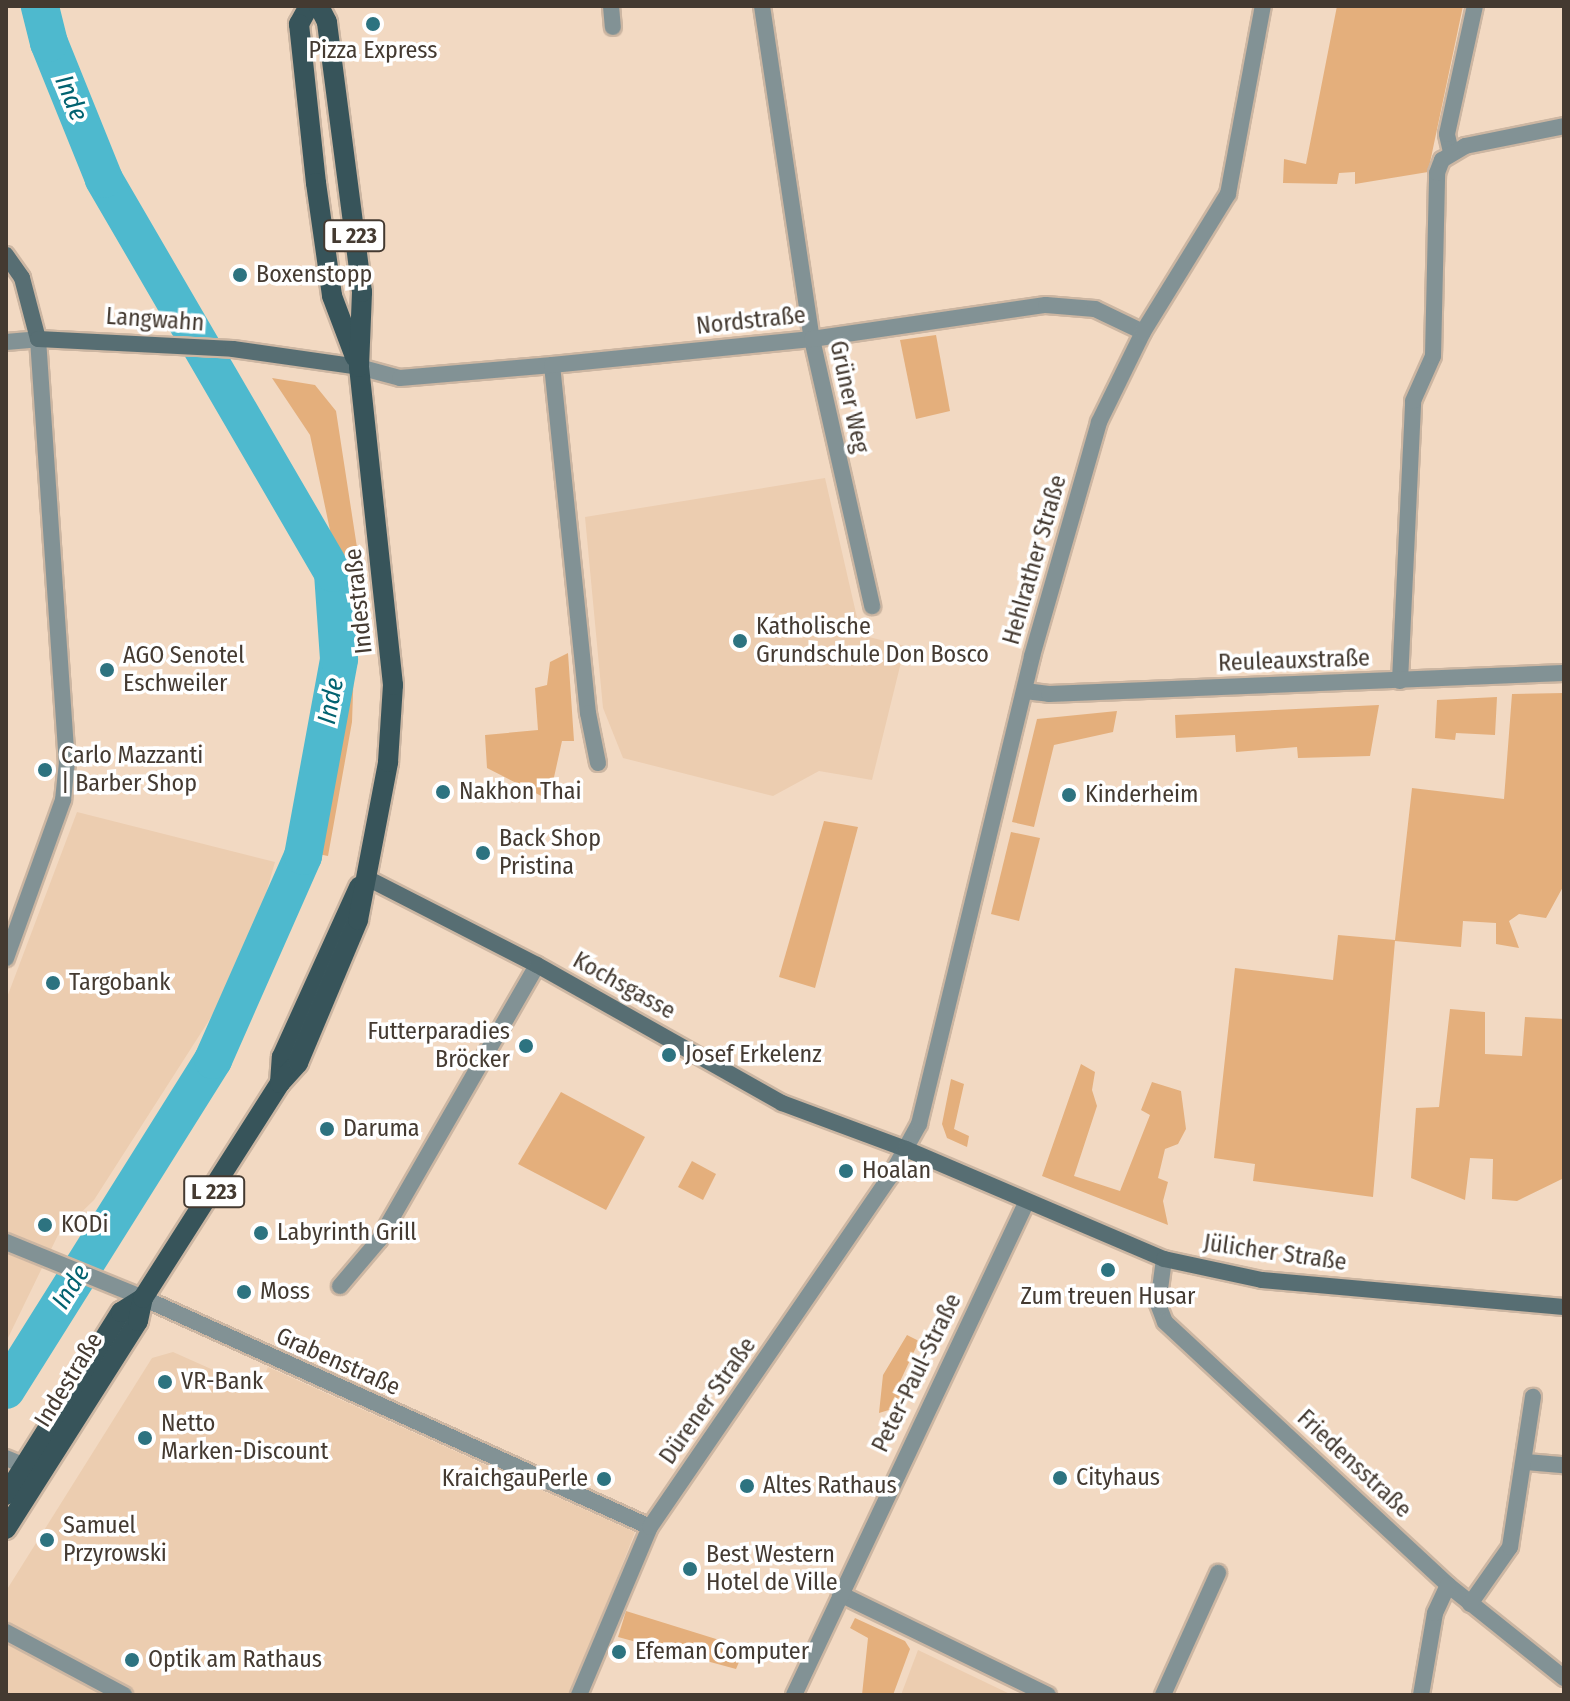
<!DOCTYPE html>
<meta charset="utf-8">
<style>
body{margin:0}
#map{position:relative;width:1570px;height:1701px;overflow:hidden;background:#f2d9c2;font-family:"Fira Sans Condensed",sans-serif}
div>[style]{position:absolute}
.built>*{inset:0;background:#eccdb0}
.green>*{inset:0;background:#e4af7c}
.river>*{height:38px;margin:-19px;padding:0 19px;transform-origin:19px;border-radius:19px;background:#4eb9ce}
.roads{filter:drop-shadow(2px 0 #ccb6a2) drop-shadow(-2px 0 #ccb6a2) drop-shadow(0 2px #ccb6a2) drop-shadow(0 -2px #ccb6a2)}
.street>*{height:16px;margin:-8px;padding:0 8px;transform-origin:8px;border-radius:8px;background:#829295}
.secondary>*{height:16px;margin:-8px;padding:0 8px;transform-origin:8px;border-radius:8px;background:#576e73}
.primary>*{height:20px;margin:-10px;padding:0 10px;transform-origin:10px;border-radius:10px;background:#37545a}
.dots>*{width:22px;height:22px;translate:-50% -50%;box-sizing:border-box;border:4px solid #fff;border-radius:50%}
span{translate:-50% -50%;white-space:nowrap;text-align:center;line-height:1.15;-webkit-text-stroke:7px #fff;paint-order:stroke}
.shield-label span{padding:2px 6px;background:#fff;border:2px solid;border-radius:6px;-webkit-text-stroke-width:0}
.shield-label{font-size:22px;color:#443a31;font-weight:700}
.poi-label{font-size:24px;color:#443a31}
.left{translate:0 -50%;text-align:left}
.right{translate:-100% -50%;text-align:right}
.street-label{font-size:24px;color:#443a31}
.water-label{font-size:26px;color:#026270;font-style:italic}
.frame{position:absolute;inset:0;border:8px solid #443a31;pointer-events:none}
</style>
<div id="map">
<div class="built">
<div style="clip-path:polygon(825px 478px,861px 635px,905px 646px,872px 780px,819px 771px,773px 796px,623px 758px,603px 708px,585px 517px)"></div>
<div style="clip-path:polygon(77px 812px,275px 862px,247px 961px,94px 1200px,58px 1235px,6px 1342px,6px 1000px)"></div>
<div style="clip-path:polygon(173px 1352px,258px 1390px,268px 1367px,635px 1532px,571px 1695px,6px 1695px,6px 1591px,152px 1358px)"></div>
<div style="clip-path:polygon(918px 1650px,1012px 1695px,901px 1695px)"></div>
</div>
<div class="green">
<div style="clip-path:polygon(1337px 6px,1463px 6px,1428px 172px,1355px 184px,1355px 172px,1339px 173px,1337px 184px,1283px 183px,1284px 159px,1306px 164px)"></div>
<div style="clip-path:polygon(936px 335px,950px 411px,916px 419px,900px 340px)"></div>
<div style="clip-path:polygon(272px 378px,315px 385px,336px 411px,358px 554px,352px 722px,328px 856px,313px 853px,343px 668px,339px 573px,310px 435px)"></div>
<div style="clip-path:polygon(568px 653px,574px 741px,562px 741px,549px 800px,487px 768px,485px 735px,538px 730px,535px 688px,547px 685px,550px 662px)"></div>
<div style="clip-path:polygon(1564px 693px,1564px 885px,1546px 918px,1519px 914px,1509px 921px,1519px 948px,1496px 944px,1496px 923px,1463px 921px,1461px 947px,1395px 941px,1373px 1197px,1253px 1181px,1255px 1164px,1214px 1158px,1235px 968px,1333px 980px,1338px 935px,1395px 940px,1412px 788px,1504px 799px,1512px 694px)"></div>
<div style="clip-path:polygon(1497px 697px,1495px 735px,1456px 733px,1455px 740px,1435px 738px,1437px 700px)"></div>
<div style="clip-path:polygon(1379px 705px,1370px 756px,1298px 758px,1297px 747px,1236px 752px,1235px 735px,1176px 738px,1175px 715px)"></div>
<div style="clip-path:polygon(1117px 711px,1113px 732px,1054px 745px,1034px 827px,1012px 822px,1037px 719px)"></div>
<div style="clip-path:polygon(824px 821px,858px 827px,815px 988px,779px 977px)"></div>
<div style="clip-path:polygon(1011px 832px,1040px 838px,1019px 921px,991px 914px)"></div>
<div style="clip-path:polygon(1450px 1009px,1485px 1012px,1485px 1054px,1522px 1056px,1525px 1017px,1564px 1019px,1564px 1178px,1517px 1201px,1492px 1199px,1493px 1159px,1470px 1158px,1465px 1200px,1411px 1178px,1416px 1108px,1439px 1107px)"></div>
<div style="clip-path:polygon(1081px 1064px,1095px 1072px,1092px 1090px,1097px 1106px,1074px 1176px,1120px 1191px,1150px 1115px,1141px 1110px,1152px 1082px,1181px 1091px,1186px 1129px,1178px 1144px,1165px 1149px,1158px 1178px,1168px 1182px,1163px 1201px,1168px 1225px,1042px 1176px)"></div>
<div style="clip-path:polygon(951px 1079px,964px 1084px,954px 1129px,969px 1136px,967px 1147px,947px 1138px,942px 1124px)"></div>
<div style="clip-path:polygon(561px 1092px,645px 1137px,606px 1210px,518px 1164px)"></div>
<div style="clip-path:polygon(692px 1161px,716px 1174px,703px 1200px,678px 1187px)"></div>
<div style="clip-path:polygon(907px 1335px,919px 1341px,896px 1390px,905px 1405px,879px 1413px,883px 1375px)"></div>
<div style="clip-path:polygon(626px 1611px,745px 1648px,736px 1669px,618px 1637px)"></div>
<div style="clip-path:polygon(855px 1618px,905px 1641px,910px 1649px,893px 1695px,862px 1695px,868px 1638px,850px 1628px)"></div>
</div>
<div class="river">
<div style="left:6px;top:1390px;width:390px;rotate:-57.9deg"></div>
<div style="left:213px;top:1060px;width:223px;rotate:-66.2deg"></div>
<div style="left:303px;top:856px;width:200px;rotate:-79.6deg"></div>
<div style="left:339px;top:659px;width:86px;rotate:-94deg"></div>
<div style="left:333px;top:573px;width:456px;rotate:-120.2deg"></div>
<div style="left:104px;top:179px;width:147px;rotate:-112deg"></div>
<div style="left:49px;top:43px;width:38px;rotate:-104deg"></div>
</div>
<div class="roads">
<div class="street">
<div style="left:611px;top:6px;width:21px;rotate:85deg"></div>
<div style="left:762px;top:6px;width:337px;rotate:81.5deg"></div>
<div style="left:812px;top:339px;width:274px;rotate:77.3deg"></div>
<div style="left:1451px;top:152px;width:18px;rotate:-103deg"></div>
<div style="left:1447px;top:134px;width:131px;rotate:-77.7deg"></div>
<div style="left:6px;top:342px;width:32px;rotate:-5deg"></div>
<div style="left:38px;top:339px;width:424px;rotate:86.1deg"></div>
<div style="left:67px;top:762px;width:38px;rotate:96deg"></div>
<div style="left:63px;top:800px;width:168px;rotate:109.8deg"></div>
<div style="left:552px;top:365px;width:350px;rotate:84.1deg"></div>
<div style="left:588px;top:713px;width:51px;rotate:78.7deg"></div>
<div style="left:359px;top:367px;width:42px;rotate:15deg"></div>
<div style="left:400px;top:378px;width:153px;rotate:-4.9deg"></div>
<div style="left:552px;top:365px;width:261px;rotate:-5.7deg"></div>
<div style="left:812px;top:339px;width:236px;rotate:-8.3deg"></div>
<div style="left:1046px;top:305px;width:49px;rotate:4.7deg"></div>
<div style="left:1095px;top:309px;width:53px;rotate:25.6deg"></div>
<div style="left:1400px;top:681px;width:280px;rotate:-87.3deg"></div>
<div style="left:1413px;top:401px;width:49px;rotate:-66deg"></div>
<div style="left:1433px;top:356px;width:183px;rotate:-88.7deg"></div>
<div style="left:1437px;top:173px;width:14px;rotate:-69deg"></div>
<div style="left:1442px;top:160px;width:27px;rotate:-31deg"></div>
<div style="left:1465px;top:146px;width:101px;rotate:-11.4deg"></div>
<div style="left:1025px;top:691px;width:24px;rotate:7deg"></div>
<div style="left:1049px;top:694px;width:515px;rotate:-2.34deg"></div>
<div style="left:6px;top:1242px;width:148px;rotate:22.2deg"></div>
<div style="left:143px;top:1298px;width:556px;rotate:24.31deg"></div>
<div style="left:1164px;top:1259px;width:45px;rotate:97.6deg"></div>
<div style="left:1158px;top:1304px;width:19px;rotate:69deg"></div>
<div style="left:1165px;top:1322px;width:386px;rotate:42.9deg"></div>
<div style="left:1448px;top:1585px;width:149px;rotate:38.7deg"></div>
<div style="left:340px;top:1286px;width:60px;rotate:-49.7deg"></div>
<div style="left:379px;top:1240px;width:317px;rotate:-60.1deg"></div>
<div style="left:6px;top:1458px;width:30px;rotate:23deg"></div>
<div style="left:1526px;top:1462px;width:38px;rotate:5deg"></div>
<div style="left:840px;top:1594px;width:231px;rotate:25.9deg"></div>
<div style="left:1470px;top:1604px;width:70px;rotate:-54.9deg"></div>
<div style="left:1510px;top:1547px;width:152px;rotate:-81.3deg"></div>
<div style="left:6px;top:1632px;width:134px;rotate:28.1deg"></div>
<div style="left:579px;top:1695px;width:182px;rotate:-67.1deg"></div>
<div style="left:650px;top:1527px;width:427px;rotate:-55.6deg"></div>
<div style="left:891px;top:1175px;width:58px;rotate:-61.2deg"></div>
<div style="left:919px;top:1124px;width:481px;rotate:-76.4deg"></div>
<div style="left:1032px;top:656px;width:243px;rotate:-74deg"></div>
<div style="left:1099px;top:422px;width:100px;rotate:-63.9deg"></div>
<div style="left:1143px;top:332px;width:162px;rotate:-58.4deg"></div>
<div style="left:1228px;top:194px;width:191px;rotate:-79.5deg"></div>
<div style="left:794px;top:1695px;width:544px;rotate:-64.75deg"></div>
<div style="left:1163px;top:1695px;width:134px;rotate:-65.7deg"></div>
<div style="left:1421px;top:1695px;width:83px;rotate:-80.3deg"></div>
<div style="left:1435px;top:1613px;width:31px;rotate:-65deg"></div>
</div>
<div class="secondary">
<div style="left:6px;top:255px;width:28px;rotate:55deg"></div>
<div style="left:22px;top:278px;width:63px;rotate:75.3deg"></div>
<div style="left:38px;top:339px;width:195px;rotate:2.9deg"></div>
<div style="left:233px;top:349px;width:127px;rotate:8.1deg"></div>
<div style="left:365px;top:877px;width:193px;rotate:27.1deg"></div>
<div style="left:537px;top:965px;width:281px;rotate:29.4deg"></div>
<div style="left:782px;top:1103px;width:132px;rotate:20.4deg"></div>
<div style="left:906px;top:1149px;width:280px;rotate:23.1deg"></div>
<div style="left:1164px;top:1259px;width:100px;rotate:12.1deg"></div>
<div style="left:1262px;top:1280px;width:303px;rotate:5.1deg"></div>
</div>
<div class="primary">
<div style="left:309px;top:6px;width:21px;rotate:119deg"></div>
<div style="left:299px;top:24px;width:160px;rotate:83.9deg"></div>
<div style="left:316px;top:183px;width:114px;rotate:81.9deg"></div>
<div style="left:332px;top:296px;width:65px;rotate:69.3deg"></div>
<div style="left:280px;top:1083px;width:26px;rotate:-86deg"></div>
<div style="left:282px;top:1057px;width:187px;rotate:-65.6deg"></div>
<div style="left:6px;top:1495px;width:216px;rotate:-57.9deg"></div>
<div style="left:121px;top:1312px;width:26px;rotate:-32deg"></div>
<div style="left:6px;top:1529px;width:246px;rotate:-57.6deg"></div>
<div style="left:138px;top:1321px;width:24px;rotate:-78deg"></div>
<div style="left:143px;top:1298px;width:255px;rotate:-57.5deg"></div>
<div style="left:280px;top:1083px;width:27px;rotate:-48deg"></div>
<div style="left:298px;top:1063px;width:155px;rotate:-67.2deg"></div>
<div style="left:358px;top:920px;width:161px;rotate:-79.2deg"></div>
<div style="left:388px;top:762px;width:77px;rotate:-86.3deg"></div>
<div style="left:393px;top:685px;width:320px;rotate:-96.1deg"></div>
<div style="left:359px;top:367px;width:75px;rotate:-87.7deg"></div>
<div style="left:362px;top:292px;width:272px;rotate:-97.4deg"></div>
<div style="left:327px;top:22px;width:18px;rotate:-117deg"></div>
</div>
</div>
<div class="dots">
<div style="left:373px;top:24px;background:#2d7380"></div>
<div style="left:240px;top:275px;background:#2d7380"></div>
<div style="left:740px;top:641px;background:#2d7380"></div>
<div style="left:107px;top:670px;background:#2d7380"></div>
<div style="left:45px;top:770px;background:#2d7380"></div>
<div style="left:443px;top:792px;background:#2d7380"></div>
<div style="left:1069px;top:795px;background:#2d7380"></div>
<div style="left:483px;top:853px;background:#2d7380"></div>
<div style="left:53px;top:983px;background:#2d7380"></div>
<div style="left:526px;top:1046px;background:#2d7380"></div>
<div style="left:669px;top:1055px;background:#2d7380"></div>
<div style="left:327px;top:1129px;background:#2d7380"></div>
<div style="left:846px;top:1171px;background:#2d7380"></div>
<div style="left:45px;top:1225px;background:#2d7380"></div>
<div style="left:261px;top:1233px;background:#2d7380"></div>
<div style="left:1108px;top:1270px;background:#2d7380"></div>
<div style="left:244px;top:1292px;background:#2d7380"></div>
<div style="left:165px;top:1382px;background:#2d7380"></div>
<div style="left:145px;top:1438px;background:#2d7380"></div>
<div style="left:1060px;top:1478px;background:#2d7380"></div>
<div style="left:604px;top:1479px;background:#2d7380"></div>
<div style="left:747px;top:1486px;background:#2d7380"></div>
<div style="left:47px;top:1540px;background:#2d7380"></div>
<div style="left:690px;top:1569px;background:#2d7380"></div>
<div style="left:619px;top:1652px;background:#2d7380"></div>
<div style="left:132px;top:1660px;background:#2d7380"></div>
</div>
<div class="shield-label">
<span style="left:354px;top:236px">L 223</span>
<span style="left:214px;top:1192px">L 223</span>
</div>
<div class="poi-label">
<span style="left:373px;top:51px">Pizza Express</span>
<span class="left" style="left:256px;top:275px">Boxenstopp</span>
<span class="left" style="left:756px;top:641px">Katholische<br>Grundschule Don Bosco</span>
<span class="left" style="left:123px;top:670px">AGO Senotel<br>Eschweiler</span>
<span class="left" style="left:61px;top:770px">Carlo Mazzanti<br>| Barber Shop</span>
<span class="left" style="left:459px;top:792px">Nakhon Thai</span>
<span class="left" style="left:1085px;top:795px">Kinderheim</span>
<span class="left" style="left:499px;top:853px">Back Shop<br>Pristina</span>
<span class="left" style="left:69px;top:983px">Targobank</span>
<span class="right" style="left:510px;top:1046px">Futterparadies<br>Bröcker</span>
<span class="left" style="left:685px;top:1055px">Josef Erkelenz</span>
<span class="left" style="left:343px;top:1129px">Daruma</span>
<span class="left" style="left:862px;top:1171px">Hoalan</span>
<span class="left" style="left:61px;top:1225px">KODi</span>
<span class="left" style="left:277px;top:1233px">Labyrinth Grill</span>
<span class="left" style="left:260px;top:1292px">Moss</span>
<span style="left:1108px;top:1297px">Zum treuen Husar</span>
<span class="left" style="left:181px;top:1382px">VR-Bank</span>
<span class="left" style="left:161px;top:1438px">Netto<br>Marken-Discount</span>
<span class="left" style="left:1076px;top:1478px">Cityhaus</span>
<span class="right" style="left:588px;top:1479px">KraichgauPerle</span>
<span class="left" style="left:763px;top:1486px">Altes Rathaus</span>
<span class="left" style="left:63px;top:1540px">Samuel<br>Przyrowski</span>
<span class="left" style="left:706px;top:1569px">Best Western<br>Hotel de Ville</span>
<span class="left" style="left:635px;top:1652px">Efeman Computer</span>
<span class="left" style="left:148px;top:1660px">Optik am Rathaus</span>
</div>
<div class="street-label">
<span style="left:155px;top:320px;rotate:4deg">Langwahn</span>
<span style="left:751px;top:321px;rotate:-6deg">Nordstraße</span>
<span style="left:849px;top:397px;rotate:78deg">Grüner Weg</span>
<span style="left:1035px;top:560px;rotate:-74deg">Hehlrather Straße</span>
<span style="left:359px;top:601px;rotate:-96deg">Indestraße</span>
<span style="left:1294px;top:661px;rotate:-2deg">Reuleauxstraße</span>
<span style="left:624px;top:986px;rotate:29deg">Kochsgasse</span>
<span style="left:1275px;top:1253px;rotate:8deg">Jülicher Straße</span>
<span style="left:338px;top:1362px;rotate:24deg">Grabenstraße</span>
<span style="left:917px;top:1373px;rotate:-64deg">Peter-Paul-Straße</span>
<span style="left:69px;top:1380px;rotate:-58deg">Indestraße</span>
<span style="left:708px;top:1401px;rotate:-55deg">Dürener Straße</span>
<span style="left:1354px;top:1464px;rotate:43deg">Friedensstraße</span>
</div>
<div class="water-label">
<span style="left:71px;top:98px;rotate:68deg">Inde</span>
<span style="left:331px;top:701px;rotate:-79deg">Inde</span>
<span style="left:71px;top:1287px;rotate:-58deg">Inde</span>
</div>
<div class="frame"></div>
</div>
